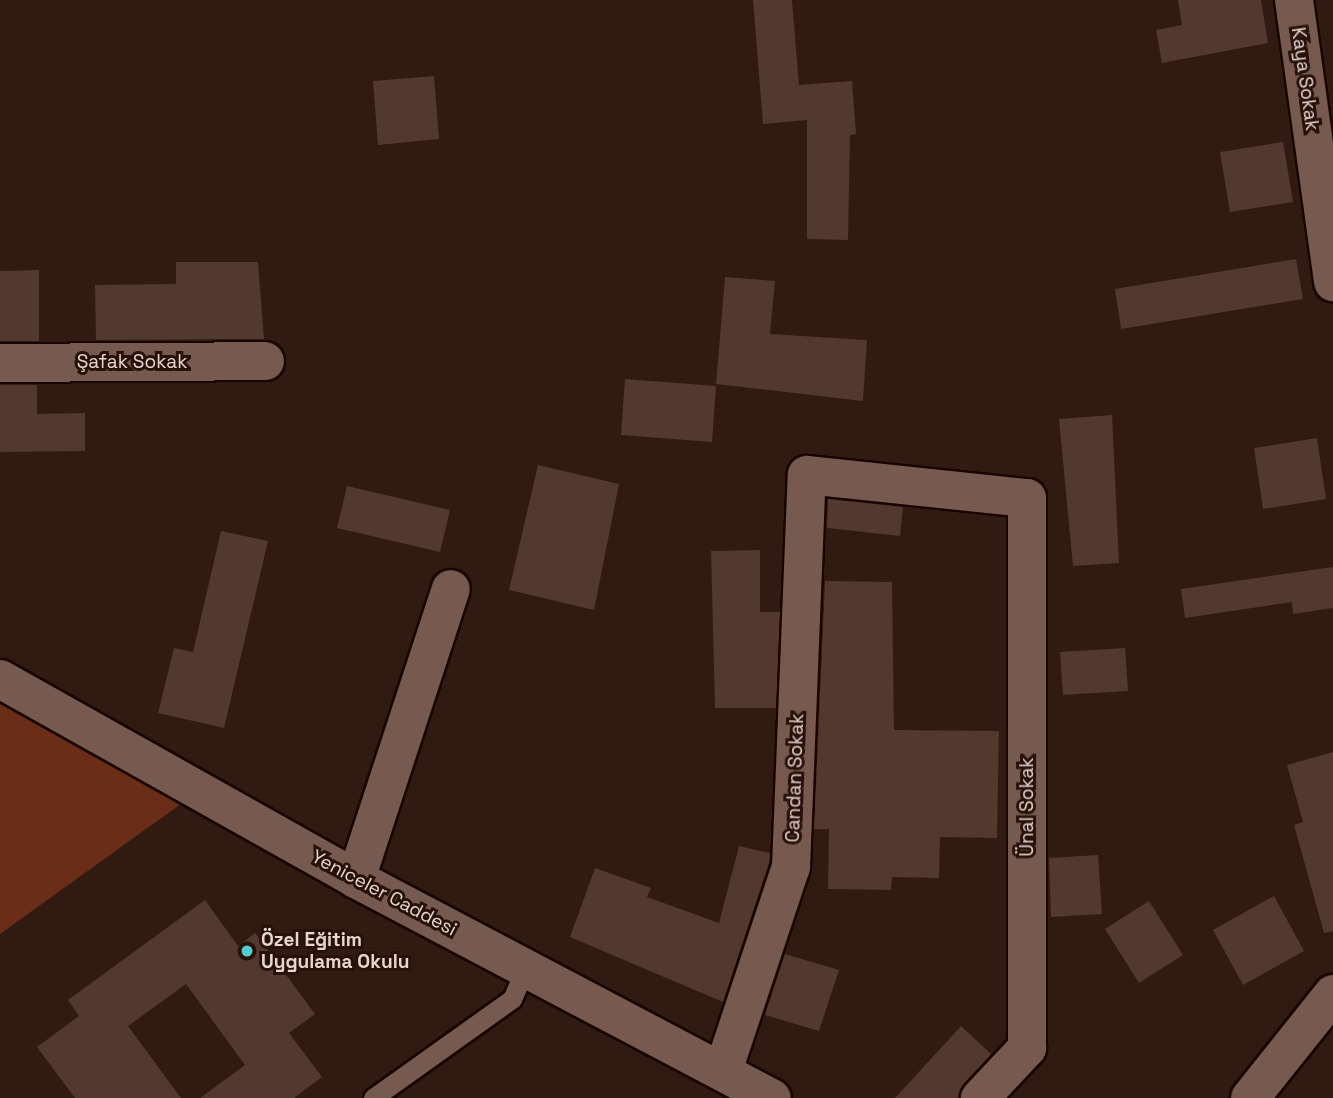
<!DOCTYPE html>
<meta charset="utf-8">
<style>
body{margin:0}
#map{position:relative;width:1333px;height:1098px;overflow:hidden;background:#311a12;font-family:"Space Grotesk",sans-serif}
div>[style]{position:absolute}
.green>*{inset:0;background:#6a2e18}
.building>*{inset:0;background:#52382f}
.roads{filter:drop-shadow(2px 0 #180401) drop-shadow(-2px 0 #180401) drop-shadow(0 2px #180401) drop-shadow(0 -2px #180401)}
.service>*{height:19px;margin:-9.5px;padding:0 9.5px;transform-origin:9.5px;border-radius:9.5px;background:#765a50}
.minor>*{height:38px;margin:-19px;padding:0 19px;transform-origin:19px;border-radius:19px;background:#765a50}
.tertiary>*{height:38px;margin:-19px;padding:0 19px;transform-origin:19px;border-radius:19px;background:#765a50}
.dots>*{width:19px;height:19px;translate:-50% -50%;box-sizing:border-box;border:4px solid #271109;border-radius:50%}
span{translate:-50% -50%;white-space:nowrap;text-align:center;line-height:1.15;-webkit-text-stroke:6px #271109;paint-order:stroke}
.street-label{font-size:19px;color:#e6d5d0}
.poi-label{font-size:19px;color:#e6d5d0;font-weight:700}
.left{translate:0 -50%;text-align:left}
</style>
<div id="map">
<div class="green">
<div style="clip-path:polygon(0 679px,199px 791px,0 934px)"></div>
</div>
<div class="building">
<div style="clip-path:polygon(753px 0,792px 0,799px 85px,852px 81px,856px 134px,850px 135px,848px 240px,807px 239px,807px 120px,763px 124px)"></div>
<div style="clip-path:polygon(1178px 0,1261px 0,1268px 43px,1162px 63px,1156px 30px,1182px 25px)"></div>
<div style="clip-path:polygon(434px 76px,439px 139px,378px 145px,373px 81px)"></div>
<div style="clip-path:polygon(1283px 142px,1293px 202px,1230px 212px,1220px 152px)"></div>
<div style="clip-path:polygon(1296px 259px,1303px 299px,1121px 329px,1115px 289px)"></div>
<div style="clip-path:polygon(176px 262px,258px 262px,264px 339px,96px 340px,95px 285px,176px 284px)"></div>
<div style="clip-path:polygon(39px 270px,39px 341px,0 341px,0 271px)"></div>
<div style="clip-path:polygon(725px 277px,775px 281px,770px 334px,867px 340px,863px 401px,716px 384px)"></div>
<div style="clip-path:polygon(625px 379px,716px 386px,712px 442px,621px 435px)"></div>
<div style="clip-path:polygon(0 385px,37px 385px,37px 414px,85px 413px,85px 451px,0 452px)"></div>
<div style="clip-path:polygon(1112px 415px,1119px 563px,1073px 566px,1059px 419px)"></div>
<div style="clip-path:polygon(1317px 438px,1326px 499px,1263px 509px,1254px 448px)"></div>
<div style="clip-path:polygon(538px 465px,619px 484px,594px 610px,509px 590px)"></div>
<div style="clip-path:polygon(347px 486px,450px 510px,440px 552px,337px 528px)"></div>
<div style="clip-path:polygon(828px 499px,903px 507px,900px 536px,827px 528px)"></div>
<div style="clip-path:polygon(221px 531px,268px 541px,224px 728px,158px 713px,174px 648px,193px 652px)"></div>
<div style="clip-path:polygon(760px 550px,760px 612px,780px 612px,776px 708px,715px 708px,711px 551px)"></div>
<div style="clip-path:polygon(1333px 567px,1333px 608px,1293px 614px,1292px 602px,1185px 618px,1181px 589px)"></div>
<div style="clip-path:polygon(825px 581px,892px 582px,894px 730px,999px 731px,997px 838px,940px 837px,939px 878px,892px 877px,891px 890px,828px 889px,829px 829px,814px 829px)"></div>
<div style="clip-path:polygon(1125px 648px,1128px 691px,1063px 695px,1060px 652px)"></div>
<div style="clip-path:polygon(1333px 752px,1333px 931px,1324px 933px,1294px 825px,1303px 822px,1287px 765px)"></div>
<div style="clip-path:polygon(739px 846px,770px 853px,769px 863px,723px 1002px,570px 937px,595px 868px,651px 888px,647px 897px,719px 923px)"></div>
<div style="clip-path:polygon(1098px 855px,1102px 914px,1051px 917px,1049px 858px)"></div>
<div style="clip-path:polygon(1274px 896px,1304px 951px,1243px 985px,1213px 930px)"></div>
<div style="clip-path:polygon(205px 900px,238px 946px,255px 933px,315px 1014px,289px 1033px,322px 1077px,294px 1098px,200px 1098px,245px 1065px,186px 984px,128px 1026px,181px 1098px,75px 1098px,37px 1047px,79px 1016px,68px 1000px)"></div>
<div style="clip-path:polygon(1149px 901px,1183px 955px,1139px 983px,1105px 929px)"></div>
<div style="clip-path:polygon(785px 954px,839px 970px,819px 1031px,765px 1015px)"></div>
<div style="clip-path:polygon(961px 1026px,991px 1054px,959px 1098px,895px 1098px)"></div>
</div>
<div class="roads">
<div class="service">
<div style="left:373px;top:1098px;width:171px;rotate:-35.5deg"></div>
<div style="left:512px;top:999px;width:34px;rotate:-66deg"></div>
</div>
<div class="minor">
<div style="left:1294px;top:0;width:285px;rotate:82.1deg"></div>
<div style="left:0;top:363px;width:265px;rotate:-0.4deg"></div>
<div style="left:356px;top:879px;width:305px;rotate:-71.9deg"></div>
<div style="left:723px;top:1071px;width:215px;rotate:-71.6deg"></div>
<div style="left:791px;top:867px;width:392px;rotate:-87.7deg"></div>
<div style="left:807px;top:475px;width:221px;rotate:6deg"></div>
<div style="left:1027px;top:498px;width:550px;rotate:90deg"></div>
<div style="left:1027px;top:1048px;width:69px;rotate:133.2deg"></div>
<div style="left:1250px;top:1098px;width:133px;rotate:-51.4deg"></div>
</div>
<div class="tertiary">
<div style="left:0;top:679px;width:408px;rotate:29.3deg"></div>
<div style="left:356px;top:879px;width:470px;rotate:27.8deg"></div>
</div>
</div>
<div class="dots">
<div style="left:247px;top:951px;background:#52cdcf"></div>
</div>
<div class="street-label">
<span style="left:1305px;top:79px;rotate:82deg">Kaya Sokak</span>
<span style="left:132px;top:362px">Şafak Sokak</span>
<span style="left:795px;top:778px;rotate:-88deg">Candan Sokak</span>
<span style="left:1027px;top:807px;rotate:-90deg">Ünal Sokak</span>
<span style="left:384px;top:893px;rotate:28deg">Yeniceler Caddesi</span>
</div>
<div class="poi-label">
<span class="left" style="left:261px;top:951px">Özel Eğitim<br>Uygulama Okulu</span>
</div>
</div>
